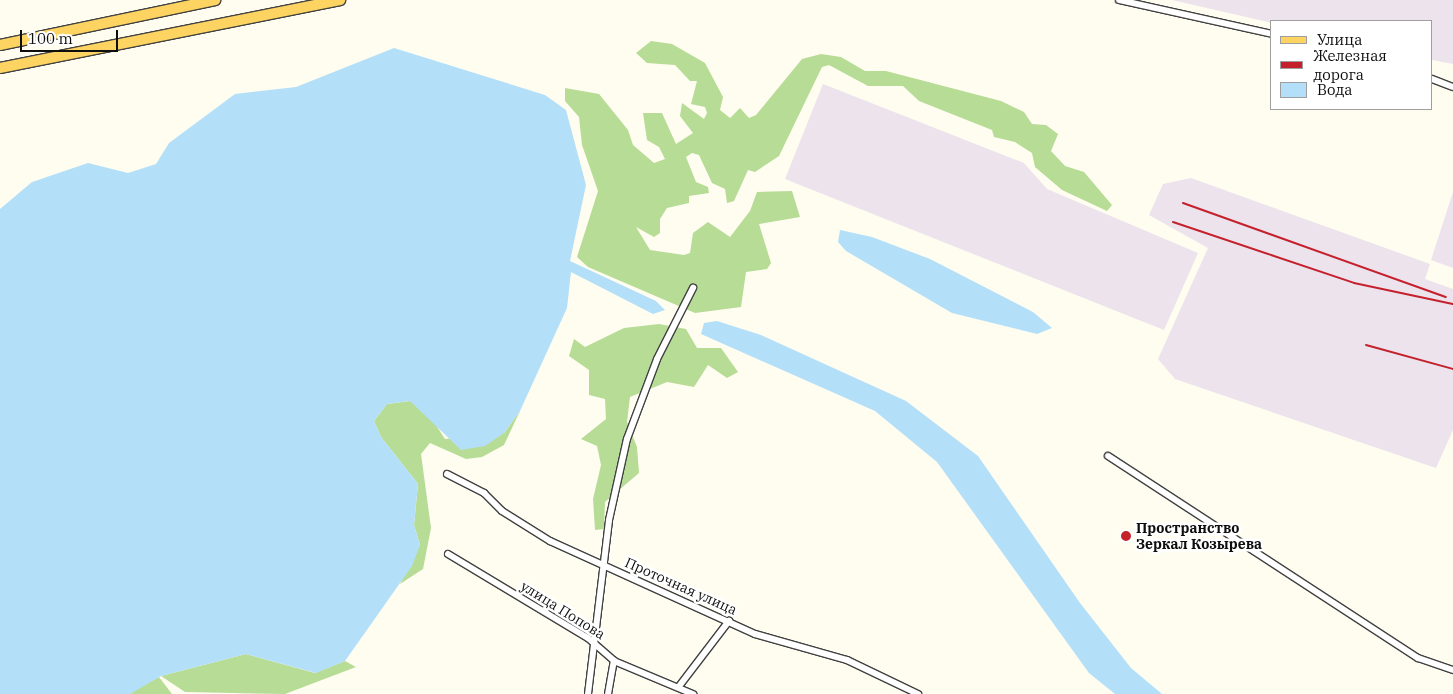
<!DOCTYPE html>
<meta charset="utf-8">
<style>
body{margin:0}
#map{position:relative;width:1453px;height:694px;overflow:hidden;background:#fffcf0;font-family:"IBM Plex Serif",serif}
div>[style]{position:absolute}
.industrial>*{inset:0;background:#ece3ed}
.forest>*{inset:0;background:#b7dc96}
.water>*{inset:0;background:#b3e0f8}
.roads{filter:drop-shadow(1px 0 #414141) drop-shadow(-1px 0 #414141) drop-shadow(0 1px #414141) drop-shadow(0 -1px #414141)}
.minor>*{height:6px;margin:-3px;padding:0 3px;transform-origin:3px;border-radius:3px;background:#fff}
.primary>*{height:10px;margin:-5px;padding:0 5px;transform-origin:5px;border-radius:5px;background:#fdd462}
.rail>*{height:2px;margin:-1px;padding:0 1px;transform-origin:1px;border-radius:1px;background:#c4212c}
.dots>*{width:14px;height:14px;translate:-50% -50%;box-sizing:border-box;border:2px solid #fff;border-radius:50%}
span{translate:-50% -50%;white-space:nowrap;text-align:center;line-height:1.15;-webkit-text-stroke:5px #fff;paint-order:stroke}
.poi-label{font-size:14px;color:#0e0e0e;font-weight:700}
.left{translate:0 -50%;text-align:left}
.street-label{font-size:14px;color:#0e0e0e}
.legend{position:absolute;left:1270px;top:20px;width:162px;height:90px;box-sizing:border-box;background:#fff;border:1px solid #9f9f9f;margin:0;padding:6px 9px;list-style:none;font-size:15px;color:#0e0e0e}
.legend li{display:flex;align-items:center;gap:10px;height:25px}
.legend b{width:25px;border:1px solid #9f9f9f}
.scale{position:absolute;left:20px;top:30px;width:98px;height:22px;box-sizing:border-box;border:2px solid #0e0e0e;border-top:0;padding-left:6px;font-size:15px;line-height:18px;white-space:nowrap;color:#0e0e0e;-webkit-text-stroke:4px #fff;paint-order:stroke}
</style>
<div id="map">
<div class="industrial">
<div style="clip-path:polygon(1172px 0,1453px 0,1453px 64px,1432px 60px,1432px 21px,1272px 23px)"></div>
<div style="clip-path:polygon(823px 84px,1024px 163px,1047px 189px,1198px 253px,1164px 330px,785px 179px)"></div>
<div style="clip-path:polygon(1191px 178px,1430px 264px,1425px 279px,1453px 289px,1453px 430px,1436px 468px,1175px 379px,1158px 359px,1208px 248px,1149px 215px,1163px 184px)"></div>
<div style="clip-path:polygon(1453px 192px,1453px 268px,1431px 260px)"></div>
</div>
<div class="forest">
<div style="clip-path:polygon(651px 41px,672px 44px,705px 63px,723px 97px,720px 110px,730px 118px,740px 108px,749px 118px,756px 115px,802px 59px,821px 54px,841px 57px,865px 71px,886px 71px,1001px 101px,1024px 112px,1032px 124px,1046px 125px,1058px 134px,1051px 151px,1065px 166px,1084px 172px,1112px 205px,1107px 211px,1062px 190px,1035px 167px,1032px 153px,1015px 142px,994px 137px,992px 130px,919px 101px,903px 86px,868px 86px,829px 65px,822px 67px,779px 156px,755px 172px,748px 170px,734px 201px,727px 203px,725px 189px,712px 183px,699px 155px,692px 153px,686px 157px,696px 182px,708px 187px,709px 193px,689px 196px,689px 203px,667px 208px,660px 219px,660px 233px,654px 237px,636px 227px,650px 250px,684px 255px,690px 253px,693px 233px,708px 222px,730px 237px,750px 211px,757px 192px,792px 191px,800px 217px,759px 224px,771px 263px,767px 269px,746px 272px,741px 307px,695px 313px,588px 267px,577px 257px,598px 191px,582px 145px,579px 117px,565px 101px,565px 88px,599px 94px,628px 130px,633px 145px,654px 163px,665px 159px,659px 147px,647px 140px,643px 113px,662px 113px,676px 144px,693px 133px,680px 116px,682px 103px,704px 119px,707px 113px,705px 107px,691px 104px,697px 81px,690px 81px,675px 65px,647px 63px,636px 53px)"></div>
<div style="clip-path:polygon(659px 324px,686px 329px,697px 348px,721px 348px,738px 372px,727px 378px,708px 365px,694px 387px,667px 382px,630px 397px,627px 422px,637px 447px,639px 473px,605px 502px,604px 529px,595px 530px,593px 499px,601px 465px,597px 446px,581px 439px,606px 419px,605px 399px,589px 395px,589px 370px,569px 356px,574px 339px,585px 347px,624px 328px)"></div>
<div style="clip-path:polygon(410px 401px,430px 416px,445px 439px,504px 433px,520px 411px,504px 445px,482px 457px,466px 459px,430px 443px,421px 454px,431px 528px,423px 569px,400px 584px,420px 545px,414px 525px,418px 484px,381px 437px,374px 421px,387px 404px)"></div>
<div style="clip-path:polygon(246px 654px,315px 673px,345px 661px,356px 667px,285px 694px,185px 692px,161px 676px)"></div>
<div style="clip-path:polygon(159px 677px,172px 694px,130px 694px,136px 689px)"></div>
</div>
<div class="water">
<div style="clip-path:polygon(394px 48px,545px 95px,566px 110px,586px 185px,570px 261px,656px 301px,665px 310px,653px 314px,571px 272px,567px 308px,520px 411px,504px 433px,485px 446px,461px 450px,410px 401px,387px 404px,374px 421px,381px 437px,418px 484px,414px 525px,420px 545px,412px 566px,345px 661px,316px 673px,246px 654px,161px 676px,130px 694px,0 694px,0 209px,32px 182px,88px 163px,128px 173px,156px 164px,169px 143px,235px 94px,296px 87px)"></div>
<div style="clip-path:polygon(840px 230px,872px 237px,930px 259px,1033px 312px,1052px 328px,1037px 334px,952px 313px,846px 251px,838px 242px)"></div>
<div style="clip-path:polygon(717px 321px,761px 335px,906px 401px,978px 456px,1080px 603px,1131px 668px,1162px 694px,1115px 694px,1089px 673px,937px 462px,875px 411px,701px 334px,704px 323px)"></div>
</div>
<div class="roads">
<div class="minor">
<div style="left:1119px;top:0;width:157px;rotate:12.5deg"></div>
<div style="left:1432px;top:79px;width:22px;rotate:21deg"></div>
<div style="left:1108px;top:456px;width:370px;rotate:33.1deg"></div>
<div style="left:1418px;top:658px;width:37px;rotate:19deg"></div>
<div style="left:447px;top:474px;width:42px;rotate:27.2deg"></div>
<div style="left:484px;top:493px;width:25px;rotate:45deg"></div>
<div style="left:502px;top:511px;width:57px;rotate:32deg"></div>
<div style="left:550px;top:541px;width:225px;rotate:24.4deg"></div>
<div style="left:755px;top:634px;width:96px;rotate:15.8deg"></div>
<div style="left:847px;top:660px;width:79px;rotate:25.6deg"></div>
<div style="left:448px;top:554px;width:163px;rotate:31deg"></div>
<div style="left:588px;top:638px;width:35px;rotate:41deg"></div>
<div style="left:614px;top:661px;width:86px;rotate:22.7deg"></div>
<div style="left:680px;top:685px;width:81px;rotate:-52.6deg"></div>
<div style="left:588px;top:694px;width:175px;rotate:-83.1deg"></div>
<div style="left:609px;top:520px;width:83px;rotate:-77.5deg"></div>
<div style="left:627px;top:439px;width:85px;rotate:-69.4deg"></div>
<div style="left:657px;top:359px;width:80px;rotate:-63.1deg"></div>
<div style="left:608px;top:694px;width:34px;rotate:-80deg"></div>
</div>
<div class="primary">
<div style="left:0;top:45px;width:220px;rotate:-11.8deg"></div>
<div style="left:0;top:68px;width:347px;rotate:-11.3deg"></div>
</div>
</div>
<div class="rail">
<div style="left:1183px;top:203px;width:279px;rotate:19.7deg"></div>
<div style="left:1173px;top:222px;width:191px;rotate:18.6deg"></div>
<div style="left:1354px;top:283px;width:101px;rotate:12deg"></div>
<div style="left:1366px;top:345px;width:90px;rotate:15.4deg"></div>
</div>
<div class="dots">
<div style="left:1126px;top:536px;background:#c4212c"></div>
</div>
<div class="poi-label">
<span class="left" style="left:1136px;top:536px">Пространство<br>Зеркал Козырева</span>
</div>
<div class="street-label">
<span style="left:681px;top:586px;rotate:24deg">Проточная улица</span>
<span style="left:563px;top:610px;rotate:32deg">улица Попова</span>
</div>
<ul class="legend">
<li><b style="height:6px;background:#fdd462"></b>Улица</li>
<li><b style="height:6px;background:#c4212c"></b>Железная дорога</li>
<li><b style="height:14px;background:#b3e0f8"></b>Вода</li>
</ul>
<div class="scale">100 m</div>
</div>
